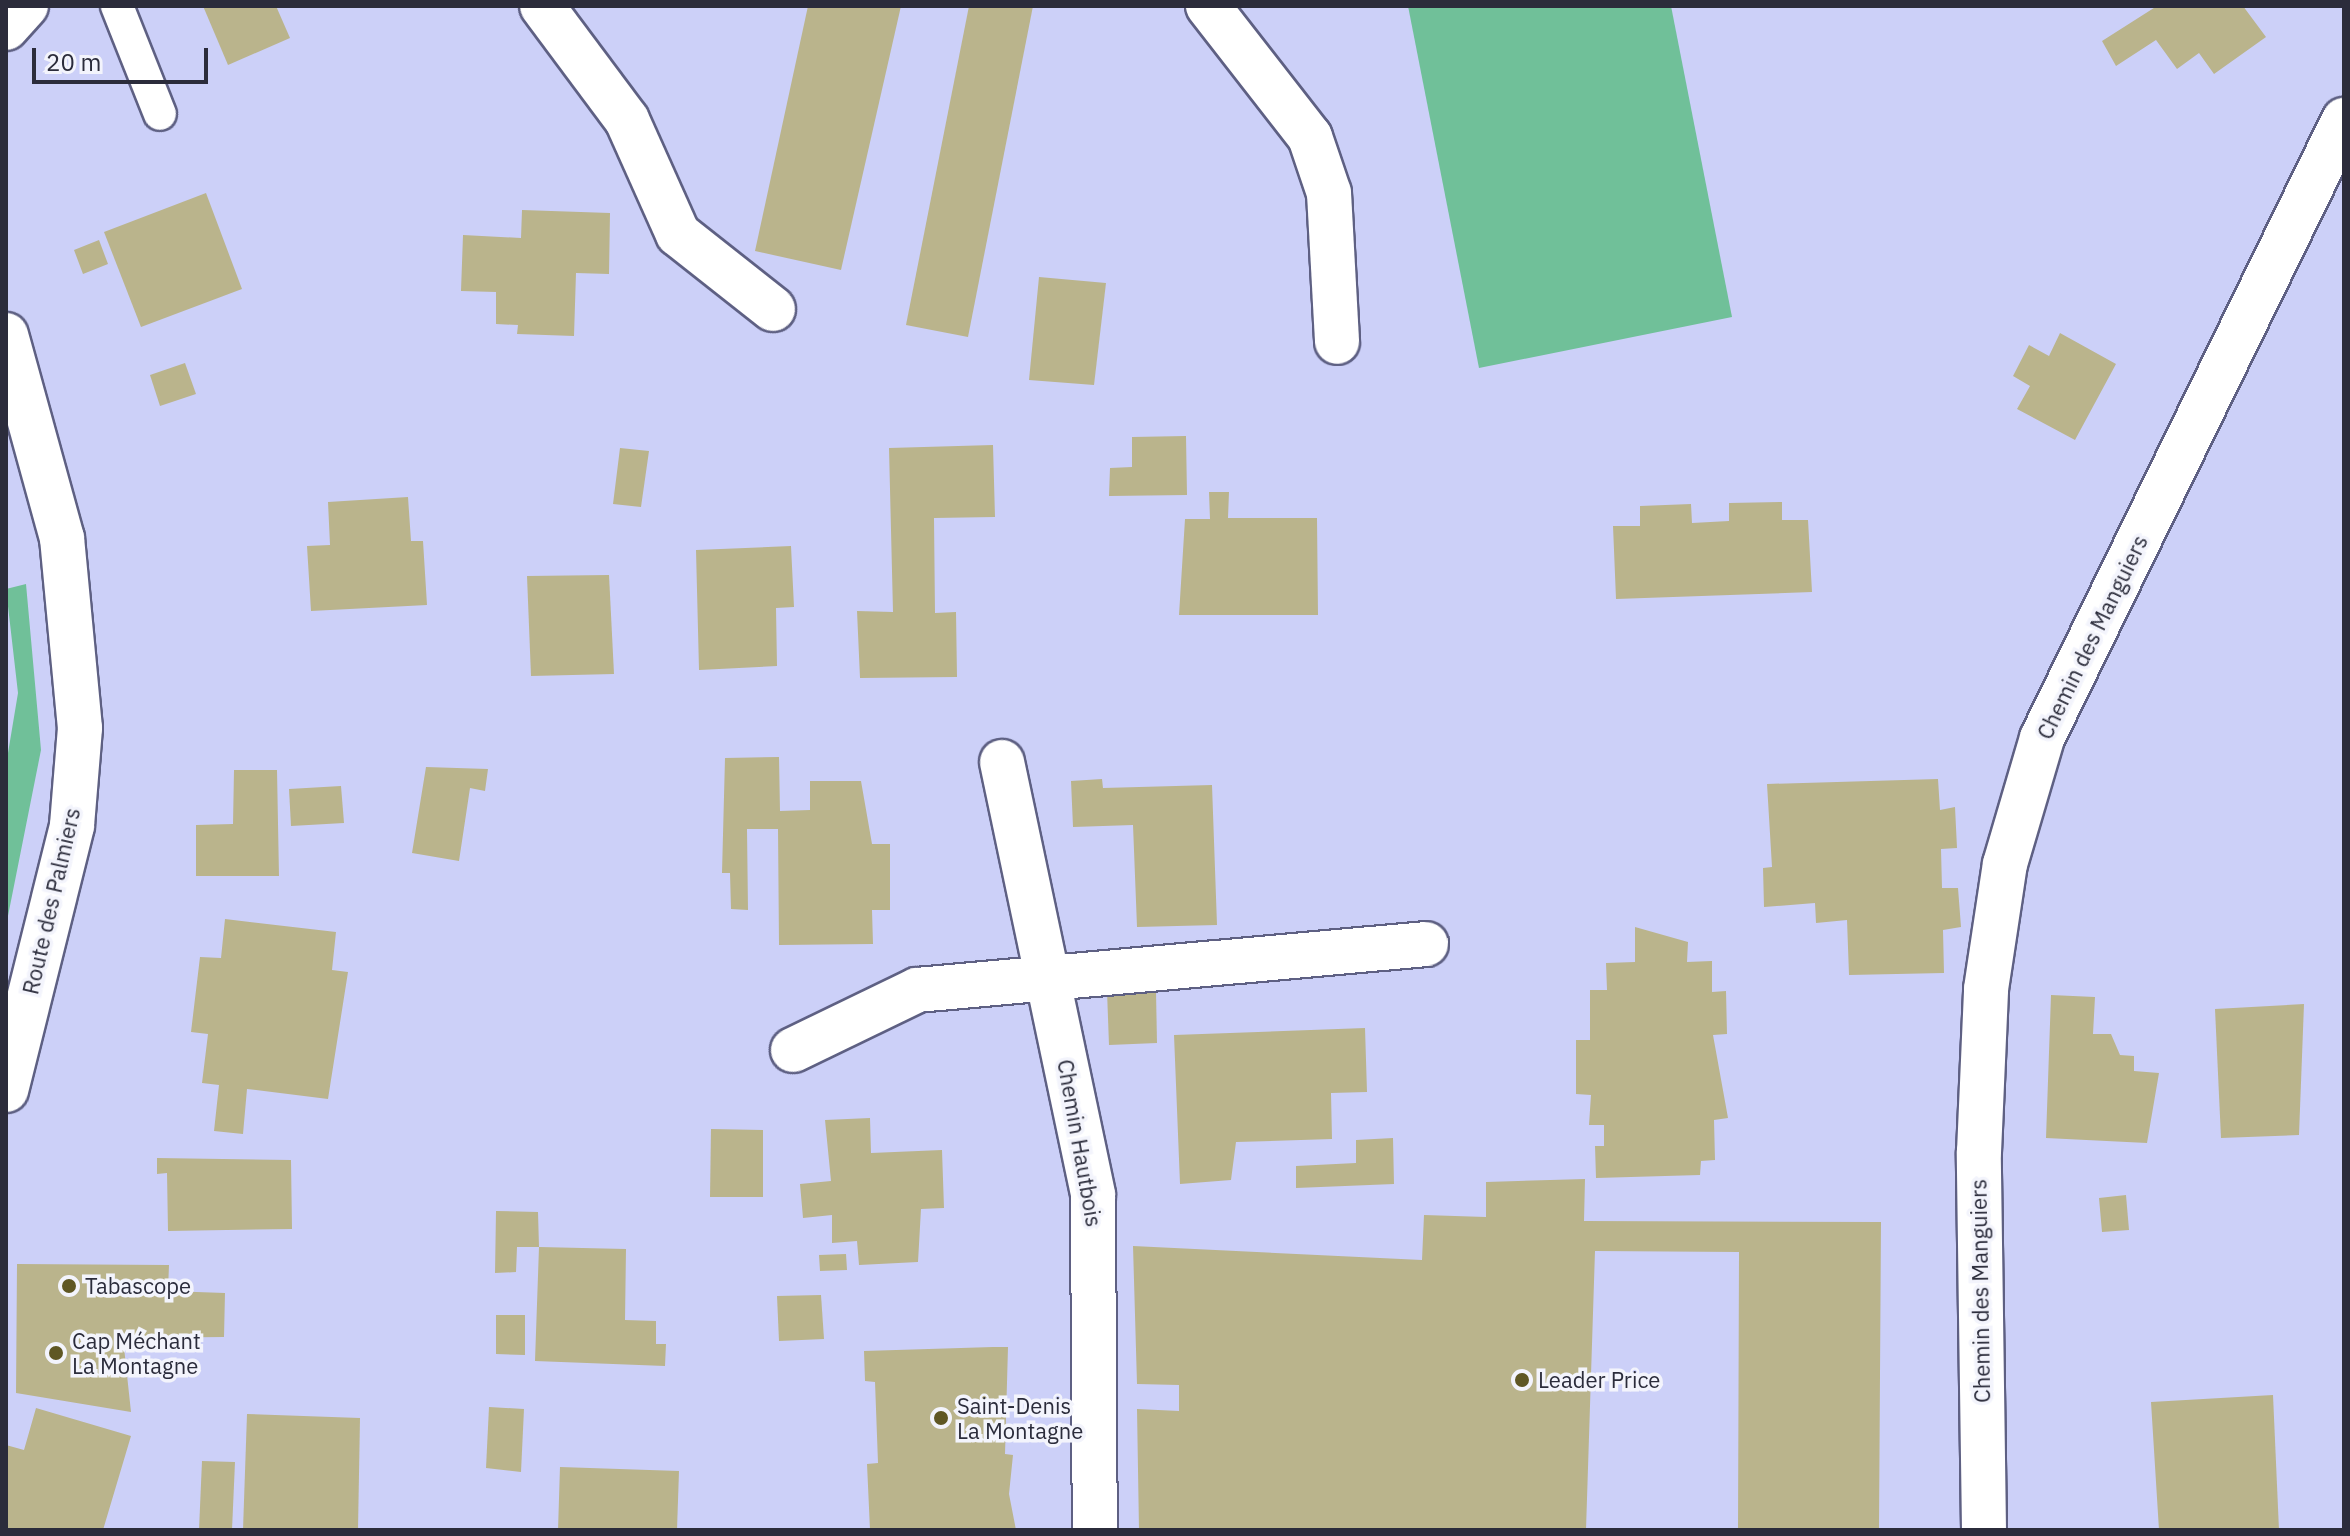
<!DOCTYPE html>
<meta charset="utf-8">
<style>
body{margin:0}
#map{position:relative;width:2350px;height:1536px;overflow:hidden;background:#ccd0f8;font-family:"IBM Plex Sans",sans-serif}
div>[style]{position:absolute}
.green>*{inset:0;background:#70c099}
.building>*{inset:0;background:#bab48c}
.roads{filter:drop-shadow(2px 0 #5e6083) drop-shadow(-2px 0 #5e6083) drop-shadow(0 2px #5e6083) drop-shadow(0 -2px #5e6083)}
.lane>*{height:32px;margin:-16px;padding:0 16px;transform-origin:16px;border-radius:16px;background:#fff}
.street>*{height:44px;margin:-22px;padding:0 22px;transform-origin:22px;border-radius:22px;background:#fff}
.secondary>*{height:44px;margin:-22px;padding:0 22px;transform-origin:22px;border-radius:22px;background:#fff}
.dots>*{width:22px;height:22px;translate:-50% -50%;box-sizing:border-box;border:4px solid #f3f4fc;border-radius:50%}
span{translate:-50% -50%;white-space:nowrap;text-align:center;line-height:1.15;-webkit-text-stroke:7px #f3f4fc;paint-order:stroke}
.street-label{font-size:22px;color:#2b2c3b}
.poi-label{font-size:22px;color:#2b2c3b}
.left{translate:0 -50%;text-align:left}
.frame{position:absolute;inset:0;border:8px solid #2b2c3b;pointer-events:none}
.scale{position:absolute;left:32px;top:48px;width:176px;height:36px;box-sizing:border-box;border:4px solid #2b2c3b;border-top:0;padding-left:10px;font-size:24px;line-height:28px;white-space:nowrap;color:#2b2c3b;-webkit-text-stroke:6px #f3f4fc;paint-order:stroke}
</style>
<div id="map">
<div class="green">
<div style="clip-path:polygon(1408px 6px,1671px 6px,1732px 317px,1479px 368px)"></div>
<div style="clip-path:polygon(26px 584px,41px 750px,6px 926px,6px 765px,18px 693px,6px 589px)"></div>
</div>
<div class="building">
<div style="clip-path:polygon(203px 6px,276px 6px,290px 38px,228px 65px)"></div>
<div style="clip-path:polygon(808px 6px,901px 6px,841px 270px,755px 251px)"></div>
<div style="clip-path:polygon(969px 6px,1033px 6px,968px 337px,906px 325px)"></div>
<div style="clip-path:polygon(2157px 6px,2243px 6px,2266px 37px,2214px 74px,2199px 53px,2177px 69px,2156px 40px,2116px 66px,2102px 41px)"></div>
<div style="clip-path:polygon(206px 193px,242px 289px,141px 327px,104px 232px)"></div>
<div style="clip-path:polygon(522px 210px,610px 213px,609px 274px,576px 273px,574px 336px,517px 334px,518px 325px,496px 324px,496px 292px,461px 291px,463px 235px,521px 238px)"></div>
<div style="clip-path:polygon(99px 240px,108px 264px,83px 274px,74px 250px)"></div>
<div style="clip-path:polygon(1039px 277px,1106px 283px,1094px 385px,1029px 380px)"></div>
<div style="clip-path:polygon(2060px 333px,2116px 364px,2075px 440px,2017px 409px,2030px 386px,2013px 376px,2029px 345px,2049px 356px)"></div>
<div style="clip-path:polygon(185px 363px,196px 394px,160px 406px,150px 375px)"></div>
<div style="clip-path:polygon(1186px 436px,1187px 495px,1109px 496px,1110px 468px,1132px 467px,1132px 437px)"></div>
<div style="clip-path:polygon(993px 445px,995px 517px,934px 518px,935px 613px,956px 612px,957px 677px,860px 678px,857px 611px,893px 612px,889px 448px)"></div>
<div style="clip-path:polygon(620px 448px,649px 451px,641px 507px,613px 504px)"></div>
<div style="clip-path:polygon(1209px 492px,1229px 492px,1228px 518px,1317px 518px,1318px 615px,1179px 615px,1185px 519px,1210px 519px)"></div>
<div style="clip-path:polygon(408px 497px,411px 541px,423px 541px,427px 605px,311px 611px,307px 546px,330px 545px,328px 502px)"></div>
<div style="clip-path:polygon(1782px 502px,1782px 520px,1808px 520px,1812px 592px,1616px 599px,1613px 526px,1640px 526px,1640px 506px,1691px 504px,1692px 523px,1729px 521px,1729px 503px)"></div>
<div style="clip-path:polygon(791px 546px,794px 607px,776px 608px,777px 666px,699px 670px,696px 550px)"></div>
<div style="clip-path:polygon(609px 575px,614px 674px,531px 676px,527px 576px)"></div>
<div style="clip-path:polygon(779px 757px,780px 811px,810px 810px,810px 781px,861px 781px,872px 844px,890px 844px,890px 910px,872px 910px,873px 944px,779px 945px,778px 829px,747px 829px,748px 910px,731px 909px,730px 873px,722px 873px,725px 758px)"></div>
<div style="clip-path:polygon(426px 767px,488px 769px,485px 791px,470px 788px,459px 861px,412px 853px)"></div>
<div style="clip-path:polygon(234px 770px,277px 770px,279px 876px,196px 876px,196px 825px,233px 824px)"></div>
<div style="clip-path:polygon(1102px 779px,1103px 788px,1212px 785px,1217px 925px,1137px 927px,1133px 825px,1073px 827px,1071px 781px)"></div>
<div style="clip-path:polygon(1938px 779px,1940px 810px,1955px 807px,1957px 848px,1941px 849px,1942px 888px,1958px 888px,1961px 927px,1943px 930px,1944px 973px,1849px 975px,1847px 920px,1816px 923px,1815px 903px,1764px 907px,1763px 868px,1772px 867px,1767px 784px)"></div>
<div style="clip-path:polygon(341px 786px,344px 823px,291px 826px,289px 789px)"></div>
<div style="clip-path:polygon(225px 919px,336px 932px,332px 970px,348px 972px,328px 1099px,247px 1089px,243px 1134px,214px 1131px,219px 1085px,202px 1083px,208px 1034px,191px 1032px,200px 957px,221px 958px)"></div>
<div style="clip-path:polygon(1635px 927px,1688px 942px,1687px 962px,1712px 961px,1712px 992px,1726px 991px,1727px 1034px,1713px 1035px,1728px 1118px,1714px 1120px,1715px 1160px,1701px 1161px,1700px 1175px,1596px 1178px,1595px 1146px,1604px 1146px,1604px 1125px,1589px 1125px,1591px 1095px,1576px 1094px,1576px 1040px,1590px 1040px,1590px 990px,1607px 990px,1606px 963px,1635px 962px)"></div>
<div style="clip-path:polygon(1107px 991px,1156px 991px,1157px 1043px,1109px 1045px)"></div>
<div style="clip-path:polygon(2051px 995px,2095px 997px,2093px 1034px,2111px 1034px,2120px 1055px,2134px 1056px,2134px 1071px,2159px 1073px,2147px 1143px,2046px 1138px)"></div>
<div style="clip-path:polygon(2304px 1004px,2299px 1135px,2221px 1138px,2215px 1009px)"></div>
<div style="clip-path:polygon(1365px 1028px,1367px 1092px,1331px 1093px,1332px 1139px,1236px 1142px,1231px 1180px,1180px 1184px,1174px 1035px)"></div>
<div style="clip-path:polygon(870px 1118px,871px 1153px,942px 1150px,944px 1208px,921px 1209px,918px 1262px,859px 1265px,857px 1241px,832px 1243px,832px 1215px,803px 1218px,800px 1184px,831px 1181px,825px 1120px)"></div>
<div style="clip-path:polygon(711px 1129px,763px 1130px,763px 1197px,710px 1197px)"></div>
<div style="clip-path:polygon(1393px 1138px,1394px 1184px,1296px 1188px,1296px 1166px,1356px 1163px,1356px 1140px)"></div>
<div style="clip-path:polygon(157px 1158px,291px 1160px,292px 1229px,168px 1231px,167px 1173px,157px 1174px)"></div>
<div style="clip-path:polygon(1585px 1179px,1584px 1221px,1881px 1222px,1879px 1530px,1738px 1530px,1739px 1252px,1595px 1251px,1586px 1530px,1139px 1530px,1137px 1409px,1179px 1411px,1179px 1385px,1137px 1384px,1133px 1246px,1422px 1260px,1424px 1215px,1486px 1217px,1486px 1182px)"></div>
<div style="clip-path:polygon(2126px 1195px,2129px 1230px,2102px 1232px,2099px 1198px)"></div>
<div style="clip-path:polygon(496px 1211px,538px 1212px,539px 1247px,517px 1247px,516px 1272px,495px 1273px)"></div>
<div style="clip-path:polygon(539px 1247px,626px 1249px,625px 1320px,656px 1321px,656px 1344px,666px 1344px,665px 1366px,535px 1361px)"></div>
<div style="clip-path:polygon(846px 1254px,847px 1270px,820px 1271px,819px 1255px)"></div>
<div style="clip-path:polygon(17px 1264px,169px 1265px,168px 1291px,225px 1293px,224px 1337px,123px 1338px,131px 1412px,16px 1393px)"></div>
<div style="clip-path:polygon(821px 1295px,824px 1339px,779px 1341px,777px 1296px)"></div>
<div style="clip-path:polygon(496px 1315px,525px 1315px,525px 1355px,496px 1354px)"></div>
<div style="clip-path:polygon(993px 1347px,1008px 1347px,1005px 1454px,1013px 1455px,1009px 1494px,1016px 1530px,870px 1530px,867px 1464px,878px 1463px,875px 1382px,865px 1381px,864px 1351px)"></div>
<div style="clip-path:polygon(2273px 1395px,2279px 1530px,2159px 1530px,2151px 1402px)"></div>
<div style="clip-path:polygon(489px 1407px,524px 1409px,521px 1472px,486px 1468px)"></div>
<div style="clip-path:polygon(36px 1408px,131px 1436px,103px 1530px,6px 1530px,6px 1445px,24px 1450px)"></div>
<div style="clip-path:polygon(247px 1414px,360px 1418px,358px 1530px,243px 1530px)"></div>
<div style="clip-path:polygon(202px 1461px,235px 1462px,232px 1530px,199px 1530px)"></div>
<div style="clip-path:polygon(560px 1467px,679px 1471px,677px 1530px,558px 1530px)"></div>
</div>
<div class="roads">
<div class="lane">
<div style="left:117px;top:6px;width:116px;rotate:68.3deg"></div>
</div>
<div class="street">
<div style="left:542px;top:6px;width:142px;rotate:53.3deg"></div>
<div style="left:627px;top:120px;width:125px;rotate:65.9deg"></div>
<div style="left:678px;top:234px;width:121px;rotate:38.3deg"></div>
<div style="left:1208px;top:6px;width:166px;rotate:52.1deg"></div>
<div style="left:1310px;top:137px;width:59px;rotate:71.3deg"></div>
<div style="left:1329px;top:193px;width:149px;rotate:86.9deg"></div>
<div style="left:1002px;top:762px;width:442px;rotate:78.1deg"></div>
<div style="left:1093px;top:1195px;width:335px;rotate:89.7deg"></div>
<div style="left:793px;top:1050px;width:138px;rotate:-25.8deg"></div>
<div style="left:917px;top:990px;width:511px;rotate:-5.16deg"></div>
<div style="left:1984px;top:1530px;width:378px;rotate:-90.8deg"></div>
<div style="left:1979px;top:1152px;width:163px;rotate:-87.5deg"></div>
<div style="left:1986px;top:989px;width:126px;rotate:-81.4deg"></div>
<div style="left:2005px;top:864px;width:131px;rotate:-73.6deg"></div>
<div style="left:2042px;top:738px;width:688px;rotate:-63.96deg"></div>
</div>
<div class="secondary">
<div style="left:6px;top:28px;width:30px;rotate:-48deg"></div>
<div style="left:6px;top:335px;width:211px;rotate:74.6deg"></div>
<div style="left:62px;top:538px;width:191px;rotate:84.6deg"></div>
<div style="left:80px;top:728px;width:98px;rotate:94.7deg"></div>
<div style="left:72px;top:826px;width:272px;rotate:104deg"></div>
</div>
</div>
<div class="dots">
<div style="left:69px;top:1286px;background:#5f5724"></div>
<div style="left:56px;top:1353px;background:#5f5724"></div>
<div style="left:1522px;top:1380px;background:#5f5724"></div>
<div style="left:941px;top:1418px;background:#5f5724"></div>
</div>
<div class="street-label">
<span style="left:2092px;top:637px;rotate:-64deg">Chemin des Manguiers</span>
<span style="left:51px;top:901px;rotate:-77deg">Route des Palmiers</span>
<span style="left:1080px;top:1143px;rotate:80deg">Chemin Hautbois</span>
<span style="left:1980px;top:1291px;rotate:-91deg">Chemin des Manguiers</span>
</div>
<div class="poi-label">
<span class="left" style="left:85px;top:1286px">Tabascope</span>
<span class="left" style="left:72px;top:1353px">Cap Méchant<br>La Montagne</span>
<span class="left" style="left:1538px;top:1380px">Leader Price</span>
<span class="left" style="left:957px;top:1418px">Saint-Denis<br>La Montagne</span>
</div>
<div class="frame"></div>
<div class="scale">20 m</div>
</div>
